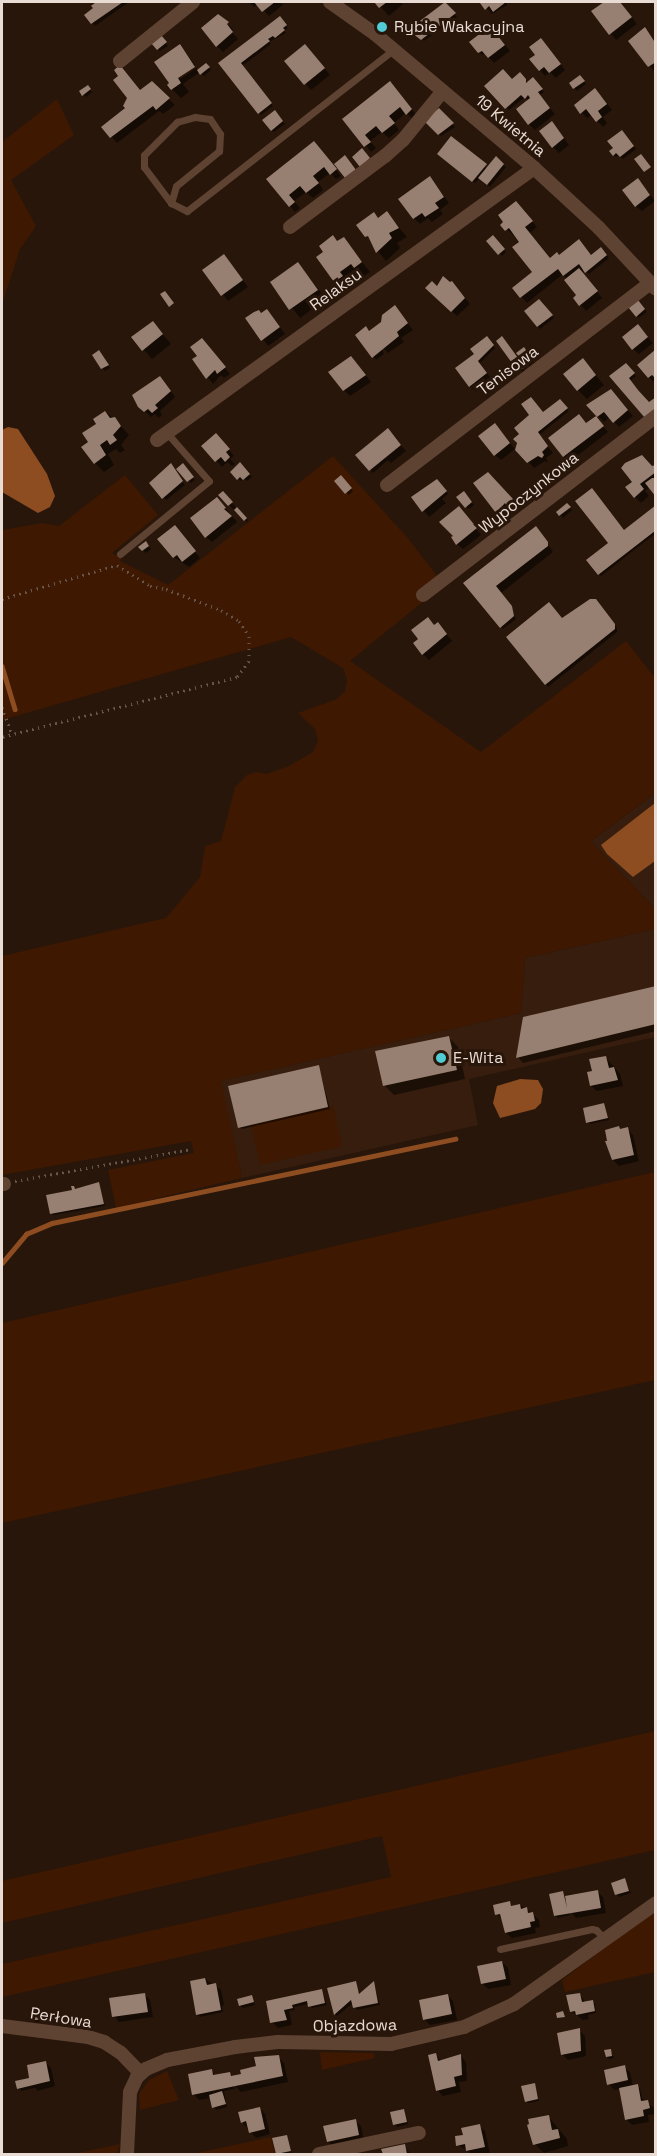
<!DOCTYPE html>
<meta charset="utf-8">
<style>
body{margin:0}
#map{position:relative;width:657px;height:2156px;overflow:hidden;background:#28160a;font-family:"Space Grotesk",sans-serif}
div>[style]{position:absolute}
.built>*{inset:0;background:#361d0d}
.green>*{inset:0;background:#3e1800}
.water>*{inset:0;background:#8d4d21}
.shadow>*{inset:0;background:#0007}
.stream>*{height:4.5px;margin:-2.25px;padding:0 2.25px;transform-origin:2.25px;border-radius:2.25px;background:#8d4d21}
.building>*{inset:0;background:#977f71}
.path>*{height:3px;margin-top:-1.5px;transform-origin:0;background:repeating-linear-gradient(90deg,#66554b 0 1.5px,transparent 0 6px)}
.lane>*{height:7px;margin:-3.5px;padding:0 3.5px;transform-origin:3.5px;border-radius:3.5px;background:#5e4232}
.street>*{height:14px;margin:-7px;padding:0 7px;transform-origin:7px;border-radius:7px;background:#5e4232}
.dots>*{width:16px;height:16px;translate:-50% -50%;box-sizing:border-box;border:3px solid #28160a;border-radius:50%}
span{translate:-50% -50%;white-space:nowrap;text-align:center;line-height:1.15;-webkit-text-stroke:6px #28160a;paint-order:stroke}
.poi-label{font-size:16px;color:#e9dcd4}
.left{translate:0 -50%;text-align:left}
.street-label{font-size:16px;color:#e9dcd4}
.frame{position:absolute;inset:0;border:3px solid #e9dcd4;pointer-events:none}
</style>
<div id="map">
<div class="built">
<div style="clip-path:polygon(655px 793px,655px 909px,591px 841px)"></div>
<div style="clip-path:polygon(655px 929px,655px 1037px,469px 1079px,478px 1125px,242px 1178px,220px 1081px,521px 1013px,525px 958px)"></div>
</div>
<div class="green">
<div style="clip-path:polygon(57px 99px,74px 135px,11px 180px,36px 226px,20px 249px,2px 305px,2px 142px)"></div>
<div style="clip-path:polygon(333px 456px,407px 537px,437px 576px,425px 600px,350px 661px,481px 752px,626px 641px,655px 678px,655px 793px,591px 841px,655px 909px,655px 929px,525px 958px,521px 1013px,221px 1081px,242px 1178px,116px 1208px,108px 1170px,194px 1153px,191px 1141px,2px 1175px,2px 956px,166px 918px,200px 877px,205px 846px,221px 841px,235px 787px,247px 775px,256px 772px,267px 774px,289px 766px,313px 752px,318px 741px,315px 729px,298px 713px,337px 699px,345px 691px,347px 680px,343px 668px,291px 637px,2px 720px,2px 530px,42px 523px,59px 526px,125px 475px,158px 515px,112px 553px,122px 559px,120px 561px,168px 585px)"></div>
<div style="clip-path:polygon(333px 1106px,342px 1146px,260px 1165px,251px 1125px)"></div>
<div style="clip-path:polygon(655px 1172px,655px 1380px,2px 1523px,2px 1323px)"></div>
<div style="clip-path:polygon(655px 1731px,655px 1850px,2px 1997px,2px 1964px,391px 1877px,382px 1836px,2px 1923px,2px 1881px)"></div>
<div style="clip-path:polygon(655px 1910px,655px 1972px,565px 1992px,562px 1980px)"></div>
<div style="clip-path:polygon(320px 2052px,374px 2053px,375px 2058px,322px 2070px)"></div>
<div style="clip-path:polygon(167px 2071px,179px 2100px,140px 2110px,139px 2094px,149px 2080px)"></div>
<div style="clip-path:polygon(271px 2137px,275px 2154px,192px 2154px)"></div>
<div style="clip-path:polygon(120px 2144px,117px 2154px,73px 2154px)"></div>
</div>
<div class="water">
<div style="clip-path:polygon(8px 427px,18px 429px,47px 474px,55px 496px,50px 507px,38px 513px,2px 492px,2px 430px)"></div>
<div style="clip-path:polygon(655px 803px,655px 861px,633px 877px,607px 854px,601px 845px)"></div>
<div style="clip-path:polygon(520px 1079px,538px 1080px,543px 1089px,541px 1103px,535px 1109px,500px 1118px,493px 1103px,497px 1086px)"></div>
</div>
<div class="shadow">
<div style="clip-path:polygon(100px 2px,129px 2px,95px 26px,86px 15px)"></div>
<div style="clip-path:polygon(249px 2px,280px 2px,283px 5px,269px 16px,258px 4px,254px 7px)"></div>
<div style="clip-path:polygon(376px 2px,401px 2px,403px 4px,389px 16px)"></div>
<div style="clip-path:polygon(482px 2px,506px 2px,507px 5px,492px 14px)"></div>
<div style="clip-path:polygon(606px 2px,620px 2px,637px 24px,616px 40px,593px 11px)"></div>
<div style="clip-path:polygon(446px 3px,457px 17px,424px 41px,410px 30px)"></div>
<div style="clip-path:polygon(218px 16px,233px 29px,231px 31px,238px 39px,223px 52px,217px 46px)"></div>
<div style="clip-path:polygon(283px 21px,288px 28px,284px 31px,286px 33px,269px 42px,271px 44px,242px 66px,273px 106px,261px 115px,220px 63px)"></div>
<div style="clip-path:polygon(645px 29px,656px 42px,655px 72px,630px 41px)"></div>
<div style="clip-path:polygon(496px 33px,510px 51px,494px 63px,485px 53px,482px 55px,471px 42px)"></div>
<div style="clip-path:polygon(163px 40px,168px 46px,160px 51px,158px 49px)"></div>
<div style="clip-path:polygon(180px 46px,195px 65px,177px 77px,180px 79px,196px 68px,198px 71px,206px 65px,211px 70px,204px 76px,200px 72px,183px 84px,189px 92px,181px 98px,172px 89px)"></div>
<div style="clip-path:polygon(547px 46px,565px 70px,556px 78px,550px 72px,545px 76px,540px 70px,537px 55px)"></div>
<div style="clip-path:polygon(311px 52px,330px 75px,311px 90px,286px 62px)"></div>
<div style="clip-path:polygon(520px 74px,528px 83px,533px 79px,544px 92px,540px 95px,542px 99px,555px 114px,535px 130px,529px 124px,529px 101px,525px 97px,509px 110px,486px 86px,513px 81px)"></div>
<div style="clip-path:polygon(580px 77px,586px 84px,577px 91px,571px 84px)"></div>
<div style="clip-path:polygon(152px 83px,175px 105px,163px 114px,159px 111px,117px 143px,103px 127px)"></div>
<div style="clip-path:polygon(88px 87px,92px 92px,86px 97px,81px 92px)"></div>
<div style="clip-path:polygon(395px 88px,417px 116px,413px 119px,406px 113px,394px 123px,399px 130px,389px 138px,382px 132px,370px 141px,376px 148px,371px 152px,344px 119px)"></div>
<div style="clip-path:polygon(601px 96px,612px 110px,603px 117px,607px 123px,603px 127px,592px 115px,587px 118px,582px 113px)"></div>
<div style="clip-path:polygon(439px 110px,455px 127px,441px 136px,426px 121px)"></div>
<div style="clip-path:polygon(274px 112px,285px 124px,274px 132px,272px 130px)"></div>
<div style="clip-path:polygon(557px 129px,569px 145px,559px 153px,553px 147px)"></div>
<div style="clip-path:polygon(624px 134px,636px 149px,623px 159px,619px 155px,616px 157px,614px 155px)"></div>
<div style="clip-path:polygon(319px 148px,341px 176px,336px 179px,330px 173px,318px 182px,323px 190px,313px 198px,306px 192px,294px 201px,300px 208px,295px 212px,268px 179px)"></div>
<div style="clip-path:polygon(441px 156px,488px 168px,496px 159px,506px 167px,490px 187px,480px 178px,475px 183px)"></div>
<div style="clip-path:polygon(430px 178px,449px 203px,440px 210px,443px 214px,432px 222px,428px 218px,420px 224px,414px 218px)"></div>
<div style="clip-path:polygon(643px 186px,655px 201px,642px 211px,636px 206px)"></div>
<div style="clip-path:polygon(522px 209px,537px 227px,530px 233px,551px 259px,591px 256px,604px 251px,609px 258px,589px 274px,585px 270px,582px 272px,602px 298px,586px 311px,575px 298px,578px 296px,563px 274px,527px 303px,514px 288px,534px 272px,521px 242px,502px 225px)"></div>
<div style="clip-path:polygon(387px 213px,407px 237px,397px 243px,400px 248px,386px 261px,372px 244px,378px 219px)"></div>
<div style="clip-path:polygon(493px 237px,506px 252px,502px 256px,488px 241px)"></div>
<div style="clip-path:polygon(344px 239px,370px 272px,364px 276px,360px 272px,348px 281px,351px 286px,344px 290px,318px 257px)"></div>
<div style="clip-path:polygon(229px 262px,248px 287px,228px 301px,204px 270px)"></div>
<div style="clip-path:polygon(298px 264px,326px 299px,300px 318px,272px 282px)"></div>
<div style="clip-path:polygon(427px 288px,457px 288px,470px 304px,457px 316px)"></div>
<div style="clip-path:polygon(638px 302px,647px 312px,639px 318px,630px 308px)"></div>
<div style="clip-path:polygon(542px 303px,554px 318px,540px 329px,526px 311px)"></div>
<div style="clip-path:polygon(395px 307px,413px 330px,401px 338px,404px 342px,388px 353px,381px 346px,384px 354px,376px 360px,357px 335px,370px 333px,383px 323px)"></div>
<div style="clip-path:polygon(267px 310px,285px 334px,268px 346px,248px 318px)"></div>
<div style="clip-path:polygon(153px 323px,171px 344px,152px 359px,133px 338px)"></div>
<div style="clip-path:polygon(643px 332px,653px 343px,639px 354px,633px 349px)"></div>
<div style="clip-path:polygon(487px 338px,495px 348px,480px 363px,492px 380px,476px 392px,470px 386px,473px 356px,480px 360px,472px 350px)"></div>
<div style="clip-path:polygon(504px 341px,519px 361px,525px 371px,523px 373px,513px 362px)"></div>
<div style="clip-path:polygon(207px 346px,230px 374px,224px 378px,221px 375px,213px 384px,194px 360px)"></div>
<div style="clip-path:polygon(656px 351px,656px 382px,655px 383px,649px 377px)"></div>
<div style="clip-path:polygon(526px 352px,534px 362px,529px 366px,519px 353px)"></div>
<div style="clip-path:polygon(102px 355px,110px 368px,105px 371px,94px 356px)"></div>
<div style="clip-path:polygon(583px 360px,604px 385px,587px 399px,578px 390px)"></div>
<div style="clip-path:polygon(357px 364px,371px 382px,350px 396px,344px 390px)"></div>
<div style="clip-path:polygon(629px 367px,636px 376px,630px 381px,656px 413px,611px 376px)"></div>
<div style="clip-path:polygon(166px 384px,175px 397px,160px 411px,162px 415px,158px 418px,155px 414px,151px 417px,139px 406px)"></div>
<div style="clip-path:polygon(617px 397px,633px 416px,619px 427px,610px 417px,604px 422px,598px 416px)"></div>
<div style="clip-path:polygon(560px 401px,569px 411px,539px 435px,553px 453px,546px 458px,548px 463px,545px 461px,534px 468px,518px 450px,515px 439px,521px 435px,531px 415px,543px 414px)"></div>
<div style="clip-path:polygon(105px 412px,114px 418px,129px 435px,121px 445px,125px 450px,120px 453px,116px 449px,108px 454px,114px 465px,104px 472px,95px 463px,90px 442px)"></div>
<div style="clip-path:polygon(601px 424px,608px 432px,577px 456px,574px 453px,566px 458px,564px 456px,587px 425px)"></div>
<div style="clip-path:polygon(500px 431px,515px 449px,501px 460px,495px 455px)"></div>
<div style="clip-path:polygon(393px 436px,406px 451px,391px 463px,388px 460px,373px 473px,357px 455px)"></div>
<div style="clip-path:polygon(222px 441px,234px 456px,230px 459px,235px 464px,232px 466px,227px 462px,222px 467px,203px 446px)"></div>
<div style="clip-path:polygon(183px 465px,195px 480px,191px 483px,179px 469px)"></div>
<div style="clip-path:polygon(240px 465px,252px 477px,247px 481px,244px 478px,240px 481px,232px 472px)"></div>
<div style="clip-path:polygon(624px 466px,656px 467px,656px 494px,650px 487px,645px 491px,649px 496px,641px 503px,635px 497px,638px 486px,625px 473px)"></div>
<div style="clip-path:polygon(173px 468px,185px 485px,166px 500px,151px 483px)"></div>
<div style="clip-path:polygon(488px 474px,518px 505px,507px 511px,508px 513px,503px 518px,475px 484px)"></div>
<div style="clip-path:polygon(341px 477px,353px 491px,349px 495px,336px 481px)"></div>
<div style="clip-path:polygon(440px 483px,448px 494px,442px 499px,446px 503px,429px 517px,413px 498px)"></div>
<div style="clip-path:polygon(223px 493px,248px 521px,247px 522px,229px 505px)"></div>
<div style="clip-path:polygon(466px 495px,474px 505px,469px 509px,458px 497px)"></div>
<div style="clip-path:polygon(222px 504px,237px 522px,212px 542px,206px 537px)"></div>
<div style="clip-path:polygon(567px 505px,572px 510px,563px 518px,558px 512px)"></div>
<div style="clip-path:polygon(656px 507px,656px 533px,601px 576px,599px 574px,625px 532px)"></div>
<div style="clip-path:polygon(465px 514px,481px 535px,463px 549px,457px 544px)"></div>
<div style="clip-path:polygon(180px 533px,200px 558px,189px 567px,174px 557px)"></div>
<div style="clip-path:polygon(541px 534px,553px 552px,501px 593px,516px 619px,503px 629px,466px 583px)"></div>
<div style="clip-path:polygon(146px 543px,151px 549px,146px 553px,140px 547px)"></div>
<div style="clip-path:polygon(598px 603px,617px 628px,617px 632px,548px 687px,508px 637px,562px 620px)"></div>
<div style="clip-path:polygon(443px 630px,452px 641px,429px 660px,423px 654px)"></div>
<div style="clip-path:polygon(656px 988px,656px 1031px,523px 1063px,518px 1057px)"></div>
<div style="clip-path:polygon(449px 1038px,458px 1047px,465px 1079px,394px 1095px,385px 1086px,377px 1052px)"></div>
<div style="clip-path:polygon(606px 1058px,620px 1074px,623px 1086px,597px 1091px,591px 1086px)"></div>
<div style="clip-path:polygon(319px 1067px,330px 1109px,242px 1129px,239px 1127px)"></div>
<div style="clip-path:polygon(604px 1105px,609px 1120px,590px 1124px,587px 1122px)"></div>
<div style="clip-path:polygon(627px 1129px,633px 1135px,639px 1161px,619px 1166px,613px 1160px)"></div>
<div style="clip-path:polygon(98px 1184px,105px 1206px,54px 1215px,51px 1213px)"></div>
<div style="clip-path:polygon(624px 1880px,631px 1893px,619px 1897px,617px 1894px)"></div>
<div style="clip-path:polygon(597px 1891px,603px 1897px,606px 1913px,576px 1918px,569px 1910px,570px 1915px,558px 1918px,555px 1915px,562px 1892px,566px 1898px)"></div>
<div style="clip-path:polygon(510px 1903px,513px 1907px,520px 1905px,526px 1909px,539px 1920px,540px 1927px,535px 1928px,536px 1933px,512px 1938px,506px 1933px,503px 1921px,497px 1914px)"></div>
<div style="clip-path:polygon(502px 1962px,508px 1968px,511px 1985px,488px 1989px,482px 1983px)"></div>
<div style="clip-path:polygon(205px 1979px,221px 1990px,224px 2005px,222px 2006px,223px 2012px,200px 2017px,197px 2015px)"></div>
<div style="clip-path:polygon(355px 1983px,360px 1995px,374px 1984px,380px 2005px,357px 2010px,353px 2003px,337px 2016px,335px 2014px)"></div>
<div style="clip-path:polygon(322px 1991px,327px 2005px,312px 2008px,309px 2004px,294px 2007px,295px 2010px,289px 2011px,292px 2025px,278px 2028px,272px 2022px,268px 2003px)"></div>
<div style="clip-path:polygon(579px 1994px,586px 2003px,592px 2002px,595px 2004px,596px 2013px,588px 2015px,589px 2019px,583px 2020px,571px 2011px)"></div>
<div style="clip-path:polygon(145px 1995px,150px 2000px,153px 2017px,119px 2022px,114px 2016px)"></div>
<div style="clip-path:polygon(447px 1995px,453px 2001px,457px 2020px,430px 2025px,424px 2019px)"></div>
<div style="clip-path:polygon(252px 1997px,255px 2005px,243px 2008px,240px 2005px)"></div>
<div style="clip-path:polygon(51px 2012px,53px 2022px,36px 2022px,34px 2019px)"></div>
<div style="clip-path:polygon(579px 2030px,585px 2036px,586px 2056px,568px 2060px,562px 2054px)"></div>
<div style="clip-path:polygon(610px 2050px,614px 2058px,609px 2059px,607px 2056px)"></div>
<div style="clip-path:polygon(435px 2055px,442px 2061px,461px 2056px,466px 2062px,467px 2081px,459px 2082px,461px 2092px,443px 2096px,437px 2090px)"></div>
<div style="clip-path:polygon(278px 2057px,284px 2063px,288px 2082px,241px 2092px,234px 2085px,235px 2089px,224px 2091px,227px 2107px,216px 2110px,211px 2098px,199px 2100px,193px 2094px,211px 2071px,217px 2077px,230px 2074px,232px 2076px,243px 2075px)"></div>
<div style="clip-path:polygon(45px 2062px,51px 2068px,55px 2086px,38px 2091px,35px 2088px,21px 2091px,19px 2088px,31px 2079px)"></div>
<div style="clip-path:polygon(624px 2067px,630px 2072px,633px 2087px,640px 2088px,642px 2098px,653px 2107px,655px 2114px,648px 2115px,649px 2122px,632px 2125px,626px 2119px,620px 2089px,614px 2090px,609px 2084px)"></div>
<div style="clip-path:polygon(534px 2085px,539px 2101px,528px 2103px,526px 2101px)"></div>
<div style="clip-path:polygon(259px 2108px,265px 2114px,270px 2134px,256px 2138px,242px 2122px)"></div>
<div style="clip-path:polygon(404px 2110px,408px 2124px,397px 2127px,395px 2124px)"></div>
<div style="clip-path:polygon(548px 2116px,567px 2139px,568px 2146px,544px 2153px,535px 2144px)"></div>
<div style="clip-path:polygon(355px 2121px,361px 2126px,364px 2141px,334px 2147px,328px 2142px)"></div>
<div style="clip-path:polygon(479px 2126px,485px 2131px,490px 2153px,472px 2154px,458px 2145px,464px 2136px)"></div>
<div style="clip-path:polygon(286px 2137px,292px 2154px,278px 2154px,274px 2139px)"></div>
<div style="clip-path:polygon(404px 2146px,411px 2154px,385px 2154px,384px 2150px)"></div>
</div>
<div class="stream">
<div style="left:2px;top:666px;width:45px;rotate:73.2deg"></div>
<div style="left:2px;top:1263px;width:38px;rotate:-50deg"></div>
<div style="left:26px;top:1234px;width:28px;rotate:-23deg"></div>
<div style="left:52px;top:1223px;width:412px;rotate:-11.8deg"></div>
</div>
<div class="building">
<div style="clip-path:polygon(96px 2px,123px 2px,91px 24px,84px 15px,93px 8px,91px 6px)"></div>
<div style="clip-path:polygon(254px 2px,275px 2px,262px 12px)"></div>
<div style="clip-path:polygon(374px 2px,387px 2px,379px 8px)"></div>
<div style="clip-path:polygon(445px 2px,456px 13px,421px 40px,408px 30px)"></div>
<div style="clip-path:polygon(482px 2px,506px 2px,493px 12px,489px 6px,485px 10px,480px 3px)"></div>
<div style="clip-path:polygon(604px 2px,620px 2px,632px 17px,609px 35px,591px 11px)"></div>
<div style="clip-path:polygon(218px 14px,229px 22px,227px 24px,233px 32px,216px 47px,201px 28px)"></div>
<div style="clip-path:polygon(280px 16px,287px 25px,283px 28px,285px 30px,275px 38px,273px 36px,268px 39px,270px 41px,241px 63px,272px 103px,258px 114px,218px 63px)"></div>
<div style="clip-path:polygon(490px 26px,505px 45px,488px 58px,482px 51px,478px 53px,469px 42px)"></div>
<div style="clip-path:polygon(645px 27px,656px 44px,656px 62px,648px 67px,628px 41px)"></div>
<div style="clip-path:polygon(161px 35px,167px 42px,157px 50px,151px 43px)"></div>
<div style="clip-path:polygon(541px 38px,561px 64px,549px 73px,544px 67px,539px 71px,529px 59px,535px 55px,529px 47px)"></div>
<div style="clip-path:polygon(180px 44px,195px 67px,178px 78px,181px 83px,171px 90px,167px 85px,169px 83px,154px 62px)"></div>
<div style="clip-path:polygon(305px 44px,325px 68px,304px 85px,284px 61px)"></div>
<div style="clip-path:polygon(206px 63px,210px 67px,200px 75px,197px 70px)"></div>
<div style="clip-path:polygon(120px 65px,140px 90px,152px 81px,170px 98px,156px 110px,153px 106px,110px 138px,101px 127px,125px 108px,123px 106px,127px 98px,113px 80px,118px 76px,114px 70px)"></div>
<div style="clip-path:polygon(503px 69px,512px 79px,520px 72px,526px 79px,526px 83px,533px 77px,543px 89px,538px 92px,550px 108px,528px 125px,516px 109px,530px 98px,528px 95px,525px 99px,521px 95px,505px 109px,484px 86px)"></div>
<div style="clip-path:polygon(580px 75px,585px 81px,573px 89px,569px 83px)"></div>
<div style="clip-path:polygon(390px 81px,412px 109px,406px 115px,400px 107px,389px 116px,395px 123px,382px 133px,376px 126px,365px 135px,371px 142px,364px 147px,342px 119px)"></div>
<div style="clip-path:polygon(88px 85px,91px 89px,82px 96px,79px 91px)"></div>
<div style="clip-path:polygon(595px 88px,607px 104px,598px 111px,602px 117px,596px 122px,586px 109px,580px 114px,574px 105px)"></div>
<div style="clip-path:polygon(439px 108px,454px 123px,438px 135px,424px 121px)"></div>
<div style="clip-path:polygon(275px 110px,283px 121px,271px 131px,262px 120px)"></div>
<div style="clip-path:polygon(552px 121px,564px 138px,552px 148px,539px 131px)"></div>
<div style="clip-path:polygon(622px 130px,634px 146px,620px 157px,616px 153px,613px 156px,609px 151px,613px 148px,607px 141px)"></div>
<div style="clip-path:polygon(451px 136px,487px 164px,472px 182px,437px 154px)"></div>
<div style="clip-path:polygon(314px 141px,337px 169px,330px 175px,324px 167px,313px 176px,319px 183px,306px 193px,300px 186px,289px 195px,295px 202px,289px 207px,266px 179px)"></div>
<div style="clip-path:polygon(362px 148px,370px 158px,360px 167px,352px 157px)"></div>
<div style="clip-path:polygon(641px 154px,651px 167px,644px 172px,634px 159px)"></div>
<div style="clip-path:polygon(345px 155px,356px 170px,345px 178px,334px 164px)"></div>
<div style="clip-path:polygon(496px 156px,504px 164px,487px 185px,478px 178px)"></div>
<div style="clip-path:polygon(430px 176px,444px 197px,435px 203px,439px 208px,425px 217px,422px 213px,413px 219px,398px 199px)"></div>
<div style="clip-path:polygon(638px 178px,650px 195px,635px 207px,622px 190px)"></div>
<div style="clip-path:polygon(516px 201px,533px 221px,525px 227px,550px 258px,557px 252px,559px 255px,579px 239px,591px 255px,601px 247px,607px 255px,585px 273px,579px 264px,563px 276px,558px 269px,520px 298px,512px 288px,532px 272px,512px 247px,519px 242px,509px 228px,505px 231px,500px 225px,503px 222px,498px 215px)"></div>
<div style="clip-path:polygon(387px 211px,399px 228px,389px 233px,392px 238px,376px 253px,368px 236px,365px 237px,356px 225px,374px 212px,378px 218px)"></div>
<div style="clip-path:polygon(333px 235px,337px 241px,344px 237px,362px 262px,354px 268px,351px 264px,340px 272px,343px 276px,334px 282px,316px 257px,323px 252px,319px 246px)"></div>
<div style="clip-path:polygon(493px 235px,505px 249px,498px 255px,486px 241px)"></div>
<div style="clip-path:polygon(224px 254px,243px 280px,221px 296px,202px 270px)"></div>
<div style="clip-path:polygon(298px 262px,318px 290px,289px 310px,270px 282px)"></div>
<div style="clip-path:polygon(579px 268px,598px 291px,579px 306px,573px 298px,576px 295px,564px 280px)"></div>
<div style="clip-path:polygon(443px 276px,450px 282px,452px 281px,465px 298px,451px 312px,425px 288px,432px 281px,437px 286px)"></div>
<div style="clip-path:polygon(165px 291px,174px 303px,169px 307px,160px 294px)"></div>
<div style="clip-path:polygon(539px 299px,553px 315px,537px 327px,524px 311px)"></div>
<div style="clip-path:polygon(638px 300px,645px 309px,636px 317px,628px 307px)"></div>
<div style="clip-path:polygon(395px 305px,408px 323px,397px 332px,399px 336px,372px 358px,355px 335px,366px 326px,369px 331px,381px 322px,382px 315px)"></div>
<div style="clip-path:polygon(267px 309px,280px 327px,261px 341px,245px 318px,254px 312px,259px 310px,261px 313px)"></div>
<div style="clip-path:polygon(153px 321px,163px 334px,142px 351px,131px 337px)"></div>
<div style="clip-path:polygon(638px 324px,648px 337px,632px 350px,622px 337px)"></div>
<div style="clip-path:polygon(487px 336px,494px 345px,478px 361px,487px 373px,469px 387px,455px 368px,474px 354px,470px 349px)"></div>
<div style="clip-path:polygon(502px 336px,518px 358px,512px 363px,496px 341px)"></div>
<div style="clip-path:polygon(202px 338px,226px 367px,217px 374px,215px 370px,206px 379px,192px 359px,197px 356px,190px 347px)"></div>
<div style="clip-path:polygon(524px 347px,532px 359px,525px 364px,516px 353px)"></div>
<div style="clip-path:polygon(656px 349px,656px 379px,652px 375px,648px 378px,637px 365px)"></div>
<div style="clip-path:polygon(99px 350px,109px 365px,101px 369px,92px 355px)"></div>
<div style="clip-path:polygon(351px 356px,366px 375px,343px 391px,328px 372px)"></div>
<div style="clip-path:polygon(583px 358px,596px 375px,577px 391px,563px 374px)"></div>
<div style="clip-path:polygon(518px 361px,524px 368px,519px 371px,514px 364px)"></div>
<div style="clip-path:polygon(626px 363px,635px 373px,629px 378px,638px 390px,649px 402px,656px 397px,656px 409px,645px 418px,609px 376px)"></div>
<div style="clip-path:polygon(160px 376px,171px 391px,155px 405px,158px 408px,152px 413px,148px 409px,144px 412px,138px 407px,132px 395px)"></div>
<div style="clip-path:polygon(611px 389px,628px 410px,613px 423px,604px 412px,597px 417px,586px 405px)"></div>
<div style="clip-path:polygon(531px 397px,543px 412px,560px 399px,568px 408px,538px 432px,548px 446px,542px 452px,544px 455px,542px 458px,538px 456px,527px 463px,515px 450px,517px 443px,513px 439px,519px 434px,514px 428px,529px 415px,521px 404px)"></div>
<div style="clip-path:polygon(105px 411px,110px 418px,115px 417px,121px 426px,113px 435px,117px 440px,110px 445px,107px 440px,100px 445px,106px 455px,94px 464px,81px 447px,88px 442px,82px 433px,96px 424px,93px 419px)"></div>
<div style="clip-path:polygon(579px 414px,586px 423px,596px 416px,604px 426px,563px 457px,548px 438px)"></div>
<div style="clip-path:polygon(495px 423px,510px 443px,494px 456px,478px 436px)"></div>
<div style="clip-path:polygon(388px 428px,401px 445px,369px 471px,355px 455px)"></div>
<div style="clip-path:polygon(216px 433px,230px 449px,226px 452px,230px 457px,225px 462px,221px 457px,215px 462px,201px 446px)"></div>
<div style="clip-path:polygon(642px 455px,652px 466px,656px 465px,656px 472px,640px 484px,644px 489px,634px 498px,625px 487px,632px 482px,621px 468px,625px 463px)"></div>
<div style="clip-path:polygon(240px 462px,250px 474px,243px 480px,240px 477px,237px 480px,230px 472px)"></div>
<div style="clip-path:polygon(171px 463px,183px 481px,162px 499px,149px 483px)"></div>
<div style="clip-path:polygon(183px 463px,194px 477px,187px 482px,176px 469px)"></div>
<div style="clip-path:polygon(488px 472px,513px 499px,506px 505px,505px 503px,496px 513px,473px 483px)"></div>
<div style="clip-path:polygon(341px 475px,352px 488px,345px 494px,334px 481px)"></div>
<div style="clip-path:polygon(652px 478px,656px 478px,656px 497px,645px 483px)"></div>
<div style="clip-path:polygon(437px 479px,447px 491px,422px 512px,411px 497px)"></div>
<div style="clip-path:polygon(592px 488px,624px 530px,656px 505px,655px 531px,598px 575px,586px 560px,608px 543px,575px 501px)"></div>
<div style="clip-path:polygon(223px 491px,233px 502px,228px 506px,218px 495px)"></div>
<div style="clip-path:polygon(464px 491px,472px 502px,465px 508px,456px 497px)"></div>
<div style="clip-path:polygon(217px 497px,226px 508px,224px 509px,232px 516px,205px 538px,190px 518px)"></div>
<div style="clip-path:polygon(567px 503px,571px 507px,559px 516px,556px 512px)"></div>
<div style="clip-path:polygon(459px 506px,477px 528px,456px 545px,451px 537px,453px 536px,439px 522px)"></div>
<div style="clip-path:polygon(237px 507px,247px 518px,244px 521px,234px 510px)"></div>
<div style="clip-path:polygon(175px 525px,196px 551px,182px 562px,177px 555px,173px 558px,157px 539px)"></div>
<div style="clip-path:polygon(536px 526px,548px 542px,548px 546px,496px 586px,512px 606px,514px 616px,500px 628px,463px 583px)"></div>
<div style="clip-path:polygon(146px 541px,149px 546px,142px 551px,138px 547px)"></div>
<div style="clip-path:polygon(590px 599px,596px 599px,615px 624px,615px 629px,545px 685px,506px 637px,549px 602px,562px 618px)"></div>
<div style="clip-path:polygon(428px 617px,434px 625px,438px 622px,447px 634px,422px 655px,413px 643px,418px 639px,411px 630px)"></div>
<div style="clip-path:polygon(656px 986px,656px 1024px,516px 1058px,523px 1017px)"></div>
<div style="clip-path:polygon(449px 1036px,457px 1070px,383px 1086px,375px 1051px)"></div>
<div style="clip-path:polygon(606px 1056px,609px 1068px,614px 1067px,618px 1080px,590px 1086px,587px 1072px,592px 1071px,589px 1059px)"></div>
<div style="clip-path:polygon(319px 1065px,328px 1107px,238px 1128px,228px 1086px)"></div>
<div style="clip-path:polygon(604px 1103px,608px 1118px,586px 1123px,583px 1108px)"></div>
<div style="clip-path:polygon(619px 1126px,620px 1129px,628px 1127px,634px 1155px,612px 1160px,605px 1141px,607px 1141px,605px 1130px)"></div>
<div style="clip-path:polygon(99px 1182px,104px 1204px,50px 1214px,46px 1195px,72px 1190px,71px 1186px,74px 1186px,75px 1189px)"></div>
<div style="clip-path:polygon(625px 1878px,629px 1891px,615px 1895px,611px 1883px)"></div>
<div style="clip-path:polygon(598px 1890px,601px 1908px,554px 1916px,549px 1894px,563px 1891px,567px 1908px,565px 1896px)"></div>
<div style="clip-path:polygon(510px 1901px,511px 1906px,520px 1904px,521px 1909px,527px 1907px,528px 1913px,533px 1912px,535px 1921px,530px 1922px,531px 1927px,505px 1933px,500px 1914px,495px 1915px,493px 1905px)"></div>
<div style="clip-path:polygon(502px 1961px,506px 1979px,481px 1984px,477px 1966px)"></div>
<div style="clip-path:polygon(205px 1978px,207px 1985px,216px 1983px,221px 2010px,196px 2015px,190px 1981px)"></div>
<div style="clip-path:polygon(356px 1981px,359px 1994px,374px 1981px,378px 2003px,353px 2008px,351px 2000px,334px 2015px,327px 1988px)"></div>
<div style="clip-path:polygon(322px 1989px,325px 2003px,308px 2007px,307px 2001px,292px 2005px,293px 2008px,284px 2010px,287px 2020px,270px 2023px,266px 2001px)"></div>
<div style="clip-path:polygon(145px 1993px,148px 2012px,112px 2017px,109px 1998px)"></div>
<div style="clip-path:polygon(580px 1993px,582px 2002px,593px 2000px,595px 2011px,576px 2015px,575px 2011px,570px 2012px,566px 1995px)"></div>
<div style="clip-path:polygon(448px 1994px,452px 2014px,423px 2020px,419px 2000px)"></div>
<div style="clip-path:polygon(252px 1995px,254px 2002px,239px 2006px,237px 1999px)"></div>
<div style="clip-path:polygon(32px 2011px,51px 2011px,52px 2020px,32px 2020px)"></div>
<div style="clip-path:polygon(563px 2011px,565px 2017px,557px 2018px,556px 2013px)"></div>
<div style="clip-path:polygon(580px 2028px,581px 2051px,561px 2055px,557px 2033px)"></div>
<div style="clip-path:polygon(611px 2049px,612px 2056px,606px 2057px,604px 2050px)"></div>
<div style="clip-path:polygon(436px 2053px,438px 2061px,461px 2054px,462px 2075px,454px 2077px,456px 2086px,436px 2091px,428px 2055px)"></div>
<div style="clip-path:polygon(279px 2055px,283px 2076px,192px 2095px,188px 2074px,212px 2069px,213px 2075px,230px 2072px,231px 2076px,241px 2074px,240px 2070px,256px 2066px,254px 2057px)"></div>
<div style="clip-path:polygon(46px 2061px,50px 2081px,17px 2089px,15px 2081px,29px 2078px,27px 2065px)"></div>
<div style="clip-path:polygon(625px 2065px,628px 2080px,607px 2085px,604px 2070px)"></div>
<div style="clip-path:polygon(535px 2083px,538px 2099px,525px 2102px,521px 2086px)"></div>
<div style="clip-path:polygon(638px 2084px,641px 2101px,648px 2100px,650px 2108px,643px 2110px,644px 2116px,625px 2120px,619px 2088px)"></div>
<div style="clip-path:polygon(222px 2091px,226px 2104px,212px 2108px,209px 2095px)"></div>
<div style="clip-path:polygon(260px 2107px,265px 2129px,249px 2133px,246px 2121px,241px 2123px,238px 2112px)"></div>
<div style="clip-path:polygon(404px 2109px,407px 2122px,393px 2125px,390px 2112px)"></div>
<div style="clip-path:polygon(549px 2115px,552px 2130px,558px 2129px,560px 2138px,533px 2145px,527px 2125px,529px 2124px,528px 2119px)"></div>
<div style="clip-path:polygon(356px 2119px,359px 2135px,327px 2142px,323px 2126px)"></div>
<div style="clip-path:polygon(480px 2124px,485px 2147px,466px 2151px,465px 2144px,456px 2146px,455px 2136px,463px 2135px,461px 2128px)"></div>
<div style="clip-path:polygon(287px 2135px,291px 2151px,276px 2154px,272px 2138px)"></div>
<div style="clip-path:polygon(405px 2144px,407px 2154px,383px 2154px,381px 2149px)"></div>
</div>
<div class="path">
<div style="left:2px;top:599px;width:120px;rotate:-16.5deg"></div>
<div style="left:117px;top:565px;width:39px;rotate:32deg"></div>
<div style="left:150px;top:586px;width:16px;rotate:11deg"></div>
<div style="left:166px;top:589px;width:59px;rotate:20.9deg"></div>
<div style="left:221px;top:610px;width:21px;rotate:31deg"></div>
<div style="left:239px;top:621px;width:18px;rotate:56deg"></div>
<div style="left:249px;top:636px;width:25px;rotate:90deg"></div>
<div style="left:249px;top:661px;width:20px;rotate:127deg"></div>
<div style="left:237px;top:677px;width:243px;rotate:165.7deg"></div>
<div style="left:2px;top:707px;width:29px;rotate:70deg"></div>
<div style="left:15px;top:1181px;width:179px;rotate:-10.3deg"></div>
</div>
<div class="lane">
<div style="left:171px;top:203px;width:45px;rotate:-126.9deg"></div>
<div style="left:144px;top:167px;width:12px;rotate:-90deg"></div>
<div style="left:144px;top:155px;width:47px;rotate:-45deg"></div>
<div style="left:177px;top:122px;width:19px;rotate:-16deg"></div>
<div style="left:195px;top:117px;width:15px;rotate:8deg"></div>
<div style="left:210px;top:119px;width:18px;rotate:56deg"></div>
<div style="left:220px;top:134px;width:17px;rotate:93deg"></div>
<div style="left:219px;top:151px;width:55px;rotate:140.9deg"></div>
<div style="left:176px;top:186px;width:18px;rotate:106deg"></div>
<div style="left:171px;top:203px;width:18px;rotate:27deg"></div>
<div style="left:187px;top:211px;width:263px;rotate:-38deg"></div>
<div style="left:120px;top:554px;width:115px;rotate:-39.4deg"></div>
<div style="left:209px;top:481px;width:64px;rotate:-131.2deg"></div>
<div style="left:500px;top:1949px;width:94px;rotate:-12.3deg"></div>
<div style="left:592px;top:1929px;width:4px;rotate:14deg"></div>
<div style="left:596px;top:1930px;width:13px;rotate:45deg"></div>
</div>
<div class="street">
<div style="left:330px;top:2px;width:55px;rotate:35.4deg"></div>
<div style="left:375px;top:34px;width:208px;rotate:40.1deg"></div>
<div style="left:534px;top:168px;width:88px;rotate:42.7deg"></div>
<div style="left:599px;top:228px;width:83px;rotate:46.9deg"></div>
<div style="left:120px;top:61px;width:94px;rotate:-38.9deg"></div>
<div style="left:290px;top:227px;width:119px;rotate:-36.8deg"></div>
<div style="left:385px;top:156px;width:24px;rotate:-42deg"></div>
<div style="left:403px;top:140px;width:63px;rotate:-50.8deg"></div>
<div style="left:157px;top:440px;width:465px;rotate:-35.8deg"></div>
<div style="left:387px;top:485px;width:332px;rotate:-37.5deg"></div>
<div style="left:423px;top:595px;width:294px;rotate:-37.5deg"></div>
<div style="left:2px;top:1184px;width:2px"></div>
<div style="left:2px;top:2026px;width:87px;rotate:7.3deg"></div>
<div style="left:88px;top:2037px;width:17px;rotate:17deg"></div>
<div style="left:104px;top:2042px;width:20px;rotate:33deg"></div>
<div style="left:121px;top:2053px;width:28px;rotate:46deg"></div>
<div style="left:127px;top:2154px;width:62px;rotate:-87.2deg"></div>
<div style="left:130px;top:2092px;width:17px;rotate:-65deg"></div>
<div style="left:137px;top:2077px;width:12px;rotate:-42deg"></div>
<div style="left:146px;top:2069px;width:23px;rotate:-23deg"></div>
<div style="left:167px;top:2060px;width:69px;rotate:-10.8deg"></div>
<div style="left:235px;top:2047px;width:43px;rotate:-6.6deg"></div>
<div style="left:278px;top:2042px;width:113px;rotate:1deg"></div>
<div style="left:391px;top:2044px;width:75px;rotate:-13.1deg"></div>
<div style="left:464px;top:2027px;width:55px;rotate:-24.7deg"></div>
<div style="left:514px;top:2004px;width:174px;rotate:-35.4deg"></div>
<div style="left:319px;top:2154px;width:102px;rotate:-11.9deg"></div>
</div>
<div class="dots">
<div style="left:382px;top:27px;background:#51ccd5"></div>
<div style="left:441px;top:1058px;background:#51ccd5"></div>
</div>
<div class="poi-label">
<span class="left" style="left:394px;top:27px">Rybie Wakacyjna</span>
<span class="left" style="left:453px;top:1058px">E-Wita</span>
</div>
<div class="street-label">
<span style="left:510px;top:126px;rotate:40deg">19 Kwietnia</span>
<span style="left:336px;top:290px;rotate:-36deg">Relaksu</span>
<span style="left:508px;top:371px;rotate:-37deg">Tenisowa</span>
<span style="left:529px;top:493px;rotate:-38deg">Wypoczynkowa</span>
<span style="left:61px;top:2018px;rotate:9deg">Perłowa</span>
<span style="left:355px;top:2026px;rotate:-1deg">Objazdowa</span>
</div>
<div class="frame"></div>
</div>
